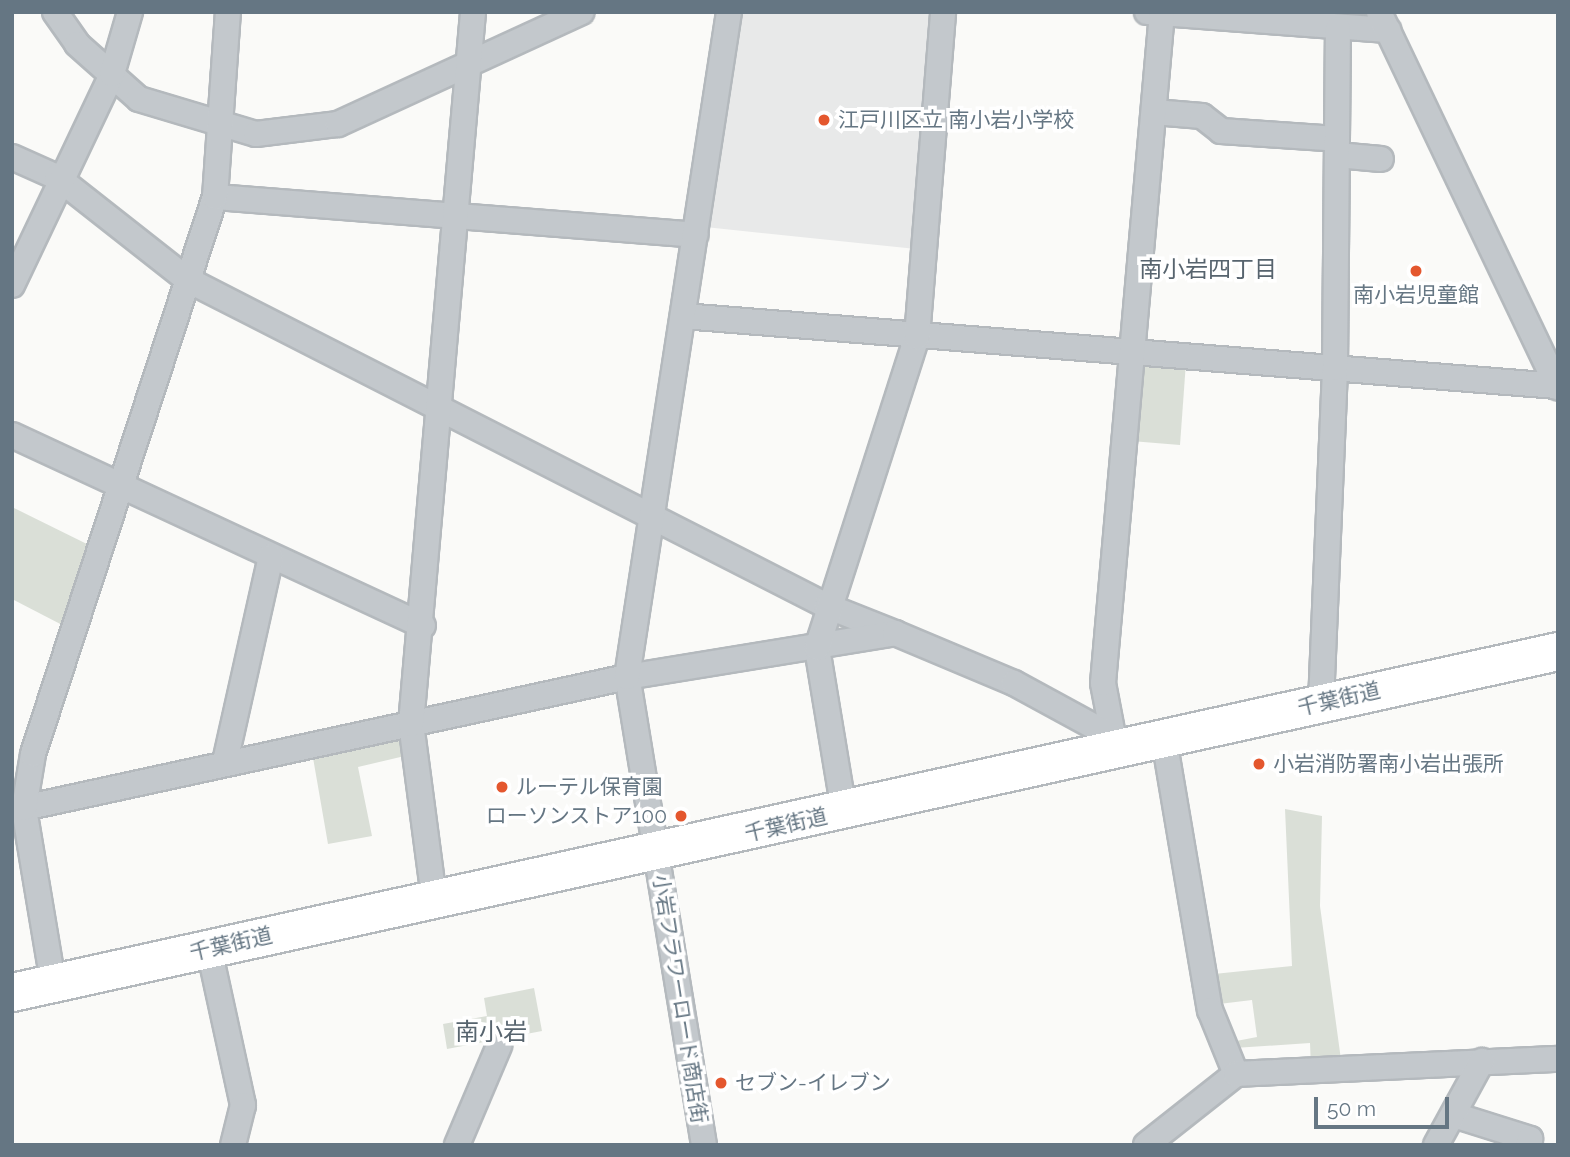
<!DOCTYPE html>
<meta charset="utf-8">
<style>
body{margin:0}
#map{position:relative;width:1570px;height:1157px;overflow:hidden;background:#fafaf8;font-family:Raleway,"Noto Sans JP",sans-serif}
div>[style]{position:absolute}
.built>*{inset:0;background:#e8e9e9}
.green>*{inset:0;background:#dadfd7}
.roads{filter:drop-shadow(2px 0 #b4b9bd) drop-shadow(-2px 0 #b4b9bd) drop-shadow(0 2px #b4b9bd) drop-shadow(0 -2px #b4b9bd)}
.minor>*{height:24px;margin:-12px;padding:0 12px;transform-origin:12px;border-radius:12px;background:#c3c8cc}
.highway>*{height:37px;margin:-18.5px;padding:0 18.5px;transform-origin:18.5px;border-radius:18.5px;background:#fff}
.dots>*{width:19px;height:19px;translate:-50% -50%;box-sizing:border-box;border:4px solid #fff;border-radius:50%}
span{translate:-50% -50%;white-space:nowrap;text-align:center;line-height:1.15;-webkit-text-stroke:7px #fff;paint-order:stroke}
.poi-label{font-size:21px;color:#657683}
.left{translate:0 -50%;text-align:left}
.right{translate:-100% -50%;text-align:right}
.street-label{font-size:21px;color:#657683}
.neighbourhood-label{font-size:23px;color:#57646e}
.quarter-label{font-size:24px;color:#57646e}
.frame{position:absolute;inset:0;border:14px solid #657683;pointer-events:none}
.scale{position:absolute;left:1314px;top:1097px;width:135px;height:32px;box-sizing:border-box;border:4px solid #657683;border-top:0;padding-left:9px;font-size:21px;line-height:24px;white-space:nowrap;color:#657683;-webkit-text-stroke:5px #fff;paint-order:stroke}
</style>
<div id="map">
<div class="built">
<div style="clip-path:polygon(738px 12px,934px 12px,916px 249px,705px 227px)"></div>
</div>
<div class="green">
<div style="clip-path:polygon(1138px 358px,1186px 362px,1180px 445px,1131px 441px)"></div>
<div style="clip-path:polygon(12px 507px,93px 547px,68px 628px,12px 599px)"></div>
<div style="clip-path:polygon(405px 733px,409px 755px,358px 767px,372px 836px,328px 844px,312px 752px)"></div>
<div style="clip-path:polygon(1285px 809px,1322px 816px,1320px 906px,1342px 1067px,1311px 1068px,1310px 1043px,1234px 1048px,1231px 1042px,1257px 1037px,1252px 1000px,1219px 1004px,1214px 974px,1292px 966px)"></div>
<div style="clip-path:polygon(534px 988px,542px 1031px,447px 1049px,443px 1024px,487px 1016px,484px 998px)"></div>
</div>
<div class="roads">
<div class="minor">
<div style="left:55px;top:12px;width:39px;rotate:55deg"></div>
<div style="left:77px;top:44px;width:83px;rotate:41.6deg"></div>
<div style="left:139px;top:99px;width:122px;rotate:16.7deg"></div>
<div style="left:256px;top:134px;width:83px;rotate:-7deg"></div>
<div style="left:338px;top:124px;width:268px;rotate:-24.7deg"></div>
<div style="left:1147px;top:12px;width:242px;rotate:4.3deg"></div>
<div style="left:1379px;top:12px;width:416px;rotate:64.5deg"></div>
<div style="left:1154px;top:112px;width:48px;rotate:4.8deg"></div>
<div style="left:1202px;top:116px;width:24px;rotate:38deg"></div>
<div style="left:1221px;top:131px;width:116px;rotate:3.9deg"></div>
<div style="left:1337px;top:155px;width:44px;rotate:5.2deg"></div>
<div style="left:12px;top:157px;width:49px;rotate:24deg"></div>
<div style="left:57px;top:177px;width:167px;rotate:38.2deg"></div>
<div style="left:188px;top:280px;width:717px;rotate:27.03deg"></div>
<div style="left:827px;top:606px;width:73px;rotate:21.7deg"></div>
<div style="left:215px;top:197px;width:482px;rotate:4.5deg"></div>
<div style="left:12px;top:285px;width:233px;rotate:-64.6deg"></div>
<div style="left:112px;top:74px;width:65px;rotate:-73.8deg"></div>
<div style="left:683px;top:316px;width:877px;rotate:4.58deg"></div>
<div style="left:12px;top:435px;width:453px;rotate:24.9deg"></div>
<div style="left:1321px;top:703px;width:335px;rotate:-87.6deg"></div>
<div style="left:1335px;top:368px;width:339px;rotate:-89.5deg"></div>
<div style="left:1164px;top:739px;width:275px;rotate:80.4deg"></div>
<div style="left:1210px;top:1010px;width:69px;rotate:67.9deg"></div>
<div style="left:1115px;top:746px;width:64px;rotate:-100.8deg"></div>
<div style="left:1103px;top:683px;width:674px;rotate:-84.97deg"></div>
<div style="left:225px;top:762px;width:210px;rotate:-77.4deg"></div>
<div style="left:24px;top:808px;width:617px;rotate:-12.26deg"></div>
<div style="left:627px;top:677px;width:272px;rotate:-9.3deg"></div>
<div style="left:895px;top:633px;width:129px;rotate:22.8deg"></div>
<div style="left:1014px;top:683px;width:113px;rotate:28.6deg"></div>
<div style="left:844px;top:811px;width:165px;rotate:-99.4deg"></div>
<div style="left:817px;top:648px;width:327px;rotate:-72.2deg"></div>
<div style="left:917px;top:337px;width:326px;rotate:-85.4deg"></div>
<div style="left:434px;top:898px;width:176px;rotate:-97.5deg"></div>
<div style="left:411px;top:724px;width:715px;rotate:-85.02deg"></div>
<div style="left:209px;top:949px;width:160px;rotate:77.7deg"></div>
<div style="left:243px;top:1105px;width:41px;rotate:104deg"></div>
<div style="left:53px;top:982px;width:176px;rotate:-99.5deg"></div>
<div style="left:24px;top:808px;width:55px;rotate:-80.5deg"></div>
<div style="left:33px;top:754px;width:586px;rotate:-71.91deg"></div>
<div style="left:215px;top:197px;width:185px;rotate:-86deg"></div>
<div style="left:1454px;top:1115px;width:80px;rotate:17.5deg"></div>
<div style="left:1530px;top:1139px;width:6px;rotate:108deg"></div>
<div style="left:457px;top:1145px;width:108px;rotate:-67deg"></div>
<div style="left:704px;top:1145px;width:474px;rotate:-99.3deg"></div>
<div style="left:627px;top:677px;width:673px;rotate:-81.28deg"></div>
<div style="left:1146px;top:1145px;width:115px;rotate:-38.3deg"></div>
<div style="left:1236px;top:1074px;width:322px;rotate:-2.7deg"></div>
<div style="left:1436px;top:1145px;width:96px;rotate:-61.3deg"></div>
</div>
<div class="highway">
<div style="left:12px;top:992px;width:1583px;rotate:-12.44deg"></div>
</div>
</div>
<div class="dots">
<div style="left:824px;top:120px;background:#e4572e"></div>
<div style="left:1416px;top:271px;background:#e4572e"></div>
<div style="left:1259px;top:764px;background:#e4572e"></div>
<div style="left:502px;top:787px;background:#e4572e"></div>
<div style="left:681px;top:816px;background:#e4572e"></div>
<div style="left:721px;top:1083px;background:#e4572e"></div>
</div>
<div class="poi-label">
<span class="left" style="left:838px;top:120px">江戸川区立 南小岩小学校</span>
<span style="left:1416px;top:295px">南小岩児童館</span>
<span class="left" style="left:1273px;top:764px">小岩消防署南小岩出張所</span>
<span class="left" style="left:516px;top:787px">ルーテル保育園</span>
<span class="right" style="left:667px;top:816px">ローソンストア100</span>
<span class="left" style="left:735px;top:1083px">セブン-イレブン</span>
</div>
<div class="street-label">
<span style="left:1339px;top:699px;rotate:-13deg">千葉街道</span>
<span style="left:786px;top:825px;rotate:-13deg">千葉街道</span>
<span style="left:231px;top:944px;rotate:-13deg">千葉街道</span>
<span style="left:680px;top:999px;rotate:81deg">小岩フラワーロード商店街</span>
</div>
<div class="neighbourhood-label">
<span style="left:1208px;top:269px">南小岩四丁目</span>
</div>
<div class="quarter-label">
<span style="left:491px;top:1032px">南小岩</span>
</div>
<div class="frame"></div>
<div class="scale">50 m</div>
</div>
